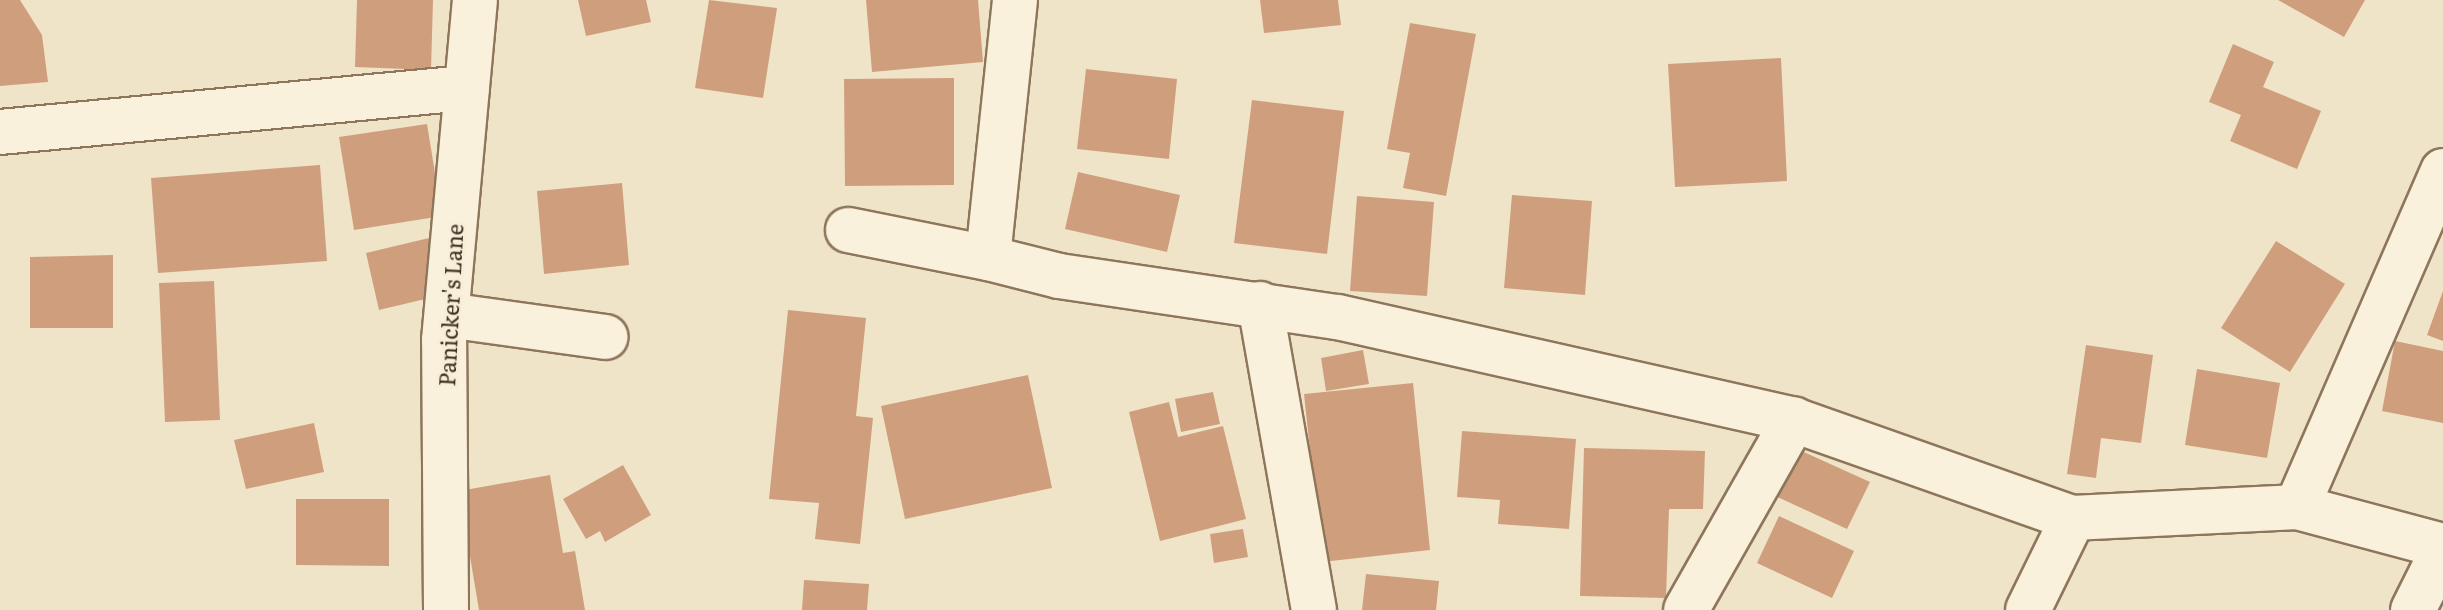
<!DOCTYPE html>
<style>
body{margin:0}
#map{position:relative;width:2443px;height:610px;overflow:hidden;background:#f0e4c8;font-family:Literata,serif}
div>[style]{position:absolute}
.building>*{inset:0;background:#cf9f7d}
.roads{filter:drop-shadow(2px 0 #8d765c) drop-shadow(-2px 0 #8d765c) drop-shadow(0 2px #8d765c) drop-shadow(0 -2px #8d765c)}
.street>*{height:44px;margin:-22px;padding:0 22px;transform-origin:22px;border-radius:22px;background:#faf1dc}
span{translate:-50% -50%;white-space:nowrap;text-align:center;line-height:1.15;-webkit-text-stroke:6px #f7eed8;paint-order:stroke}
.street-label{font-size:22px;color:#3d2e20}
</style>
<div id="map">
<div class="building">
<div style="clip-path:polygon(0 0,20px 0,42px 35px,48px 82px,0 86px)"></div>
<div style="clip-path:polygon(357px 0,433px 0,431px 70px,355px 67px)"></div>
<div style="clip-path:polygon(578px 0,646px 0,651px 22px,586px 36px)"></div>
<div style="clip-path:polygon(709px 0,777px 8px,763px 98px,695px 88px)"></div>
<div style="clip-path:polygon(866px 0,978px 0,983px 62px,872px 72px)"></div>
<div style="clip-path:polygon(1260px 0,1338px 0,1341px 25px,1264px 33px)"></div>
<div style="clip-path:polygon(2278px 0,2365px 0,2344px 37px)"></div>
<div style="clip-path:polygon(1410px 23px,1476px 34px,1446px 196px,1403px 188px,1410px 153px,1387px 149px)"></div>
<div style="clip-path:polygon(2233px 44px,2274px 62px,2263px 87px,2321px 111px,2297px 169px,2230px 141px,2241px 115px,2209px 102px)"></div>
<div style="clip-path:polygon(1781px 58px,1787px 181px,1675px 187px,1668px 64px)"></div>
<div style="clip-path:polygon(1086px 69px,1177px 79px,1169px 159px,1077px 149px)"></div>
<div style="clip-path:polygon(954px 78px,954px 185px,845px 186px,844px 79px)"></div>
<div style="clip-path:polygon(1252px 100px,1344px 111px,1327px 254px,1234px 243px)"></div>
<div style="clip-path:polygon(427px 124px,442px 216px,354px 230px,339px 137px)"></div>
<div style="clip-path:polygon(320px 165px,327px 261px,158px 273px,151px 178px)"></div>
<div style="clip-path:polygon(1078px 172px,1180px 195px,1167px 252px,1065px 229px)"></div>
<div style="clip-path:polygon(622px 183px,629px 265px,544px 274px,537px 191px)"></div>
<div style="clip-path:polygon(1512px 195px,1592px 201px,1585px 295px,1504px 288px)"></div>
<div style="clip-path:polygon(1357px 196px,1434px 202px,1427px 296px,1350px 291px)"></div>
<div style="clip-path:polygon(429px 238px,442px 295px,379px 310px,366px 253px)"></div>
<div style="clip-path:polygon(2276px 241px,2345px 284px,2290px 372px,2221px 328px)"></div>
<div style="clip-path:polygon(113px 255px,113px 328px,30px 328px,30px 257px)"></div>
<div style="clip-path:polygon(214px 281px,220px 420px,165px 422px,159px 283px)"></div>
<div style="clip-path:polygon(2443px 291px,2443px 341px,2427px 335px)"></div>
<div style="clip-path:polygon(788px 310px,866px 318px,856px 416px,873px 418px,860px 544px,815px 539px,819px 503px,769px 499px)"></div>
<div style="clip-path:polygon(2395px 341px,2443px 351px,2443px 423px,2382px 411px)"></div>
<div style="clip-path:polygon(2086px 345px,2153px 355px,2141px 443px,2101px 438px,2096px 478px,2067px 474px)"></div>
<div style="clip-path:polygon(1363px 350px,1369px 384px,1326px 391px,1321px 358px)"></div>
<div style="clip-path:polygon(2197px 369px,2280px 383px,2267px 458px,2185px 445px)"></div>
<div style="clip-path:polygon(1028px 375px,1052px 488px,905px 519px,881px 406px)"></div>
<div style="clip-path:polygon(1413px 383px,1430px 550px,1322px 562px,1304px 394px)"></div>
<div style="clip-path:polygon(1213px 392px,1220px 424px,1181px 432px,1175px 399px)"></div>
<div style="clip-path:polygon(1169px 402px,1178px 437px,1223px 426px,1246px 519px,1160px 541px,1129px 412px)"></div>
<div style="clip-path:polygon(314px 423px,324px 472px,246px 489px,234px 440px)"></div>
<div style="clip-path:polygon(1462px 431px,1576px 439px,1569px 529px,1498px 524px,1500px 500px,1457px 497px)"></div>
<div style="clip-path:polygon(1584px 448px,1705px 451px,1703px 509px,1669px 509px,1666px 598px,1580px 596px)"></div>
<div style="clip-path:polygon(1795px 448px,1870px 482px,1847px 529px,1773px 495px)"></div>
<div style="clip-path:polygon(623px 465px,651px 515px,605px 542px,600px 531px,586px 539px,563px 499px)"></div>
<div style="clip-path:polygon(550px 475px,563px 553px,575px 551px,585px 610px,479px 610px,459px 491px)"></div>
<div style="clip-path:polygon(296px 499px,389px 499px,389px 566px,296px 565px)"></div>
<div style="clip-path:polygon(1779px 516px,1854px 551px,1832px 598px,1757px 563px)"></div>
<div style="clip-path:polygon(1243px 529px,1248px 557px,1214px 563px,1210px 534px)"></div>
<div style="clip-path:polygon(1366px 574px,1439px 581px,1436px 610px,1362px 610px)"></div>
<div style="clip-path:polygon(804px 580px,869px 584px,867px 610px,802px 610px)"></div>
</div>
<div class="roads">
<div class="street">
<div style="left:1015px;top:0;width:259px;rotate:96deg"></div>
<div style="left:988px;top:258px;width:73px;rotate:14.2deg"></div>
<div style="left:1059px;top:276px;width:282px;rotate:8.4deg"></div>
<div style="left:1338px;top:317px;width:467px;rotate:12.7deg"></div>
<div style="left:1794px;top:420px;width:296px;rotate:19.4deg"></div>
<div style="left:2073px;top:518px;width:224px;rotate:-2.8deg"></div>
<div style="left:0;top:132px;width:469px;rotate:-5.4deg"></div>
<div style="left:2443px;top:171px;width:366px;rotate:113.5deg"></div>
<div style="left:2297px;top:507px;width:151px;rotate:15deg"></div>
<div style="left:848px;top:230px;width:143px;rotate:11.3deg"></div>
<div style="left:1260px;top:304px;width:311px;rotate:80deg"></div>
<div style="left:447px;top:315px;width:160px;rotate:7.9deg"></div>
<div style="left:446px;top:610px;width:270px;rotate:-90.4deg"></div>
<div style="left:444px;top:340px;width:341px;rotate:-84.8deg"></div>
<div style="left:1686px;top:610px;width:219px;rotate:-60.4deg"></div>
<div style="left:2028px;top:610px;width:102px;rotate:-63.9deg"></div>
<div style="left:2413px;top:610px;width:67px;rotate:-63.4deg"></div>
</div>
</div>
<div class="street-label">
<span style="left:450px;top:305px;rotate:-87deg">Panicker's Lane</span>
</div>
</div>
